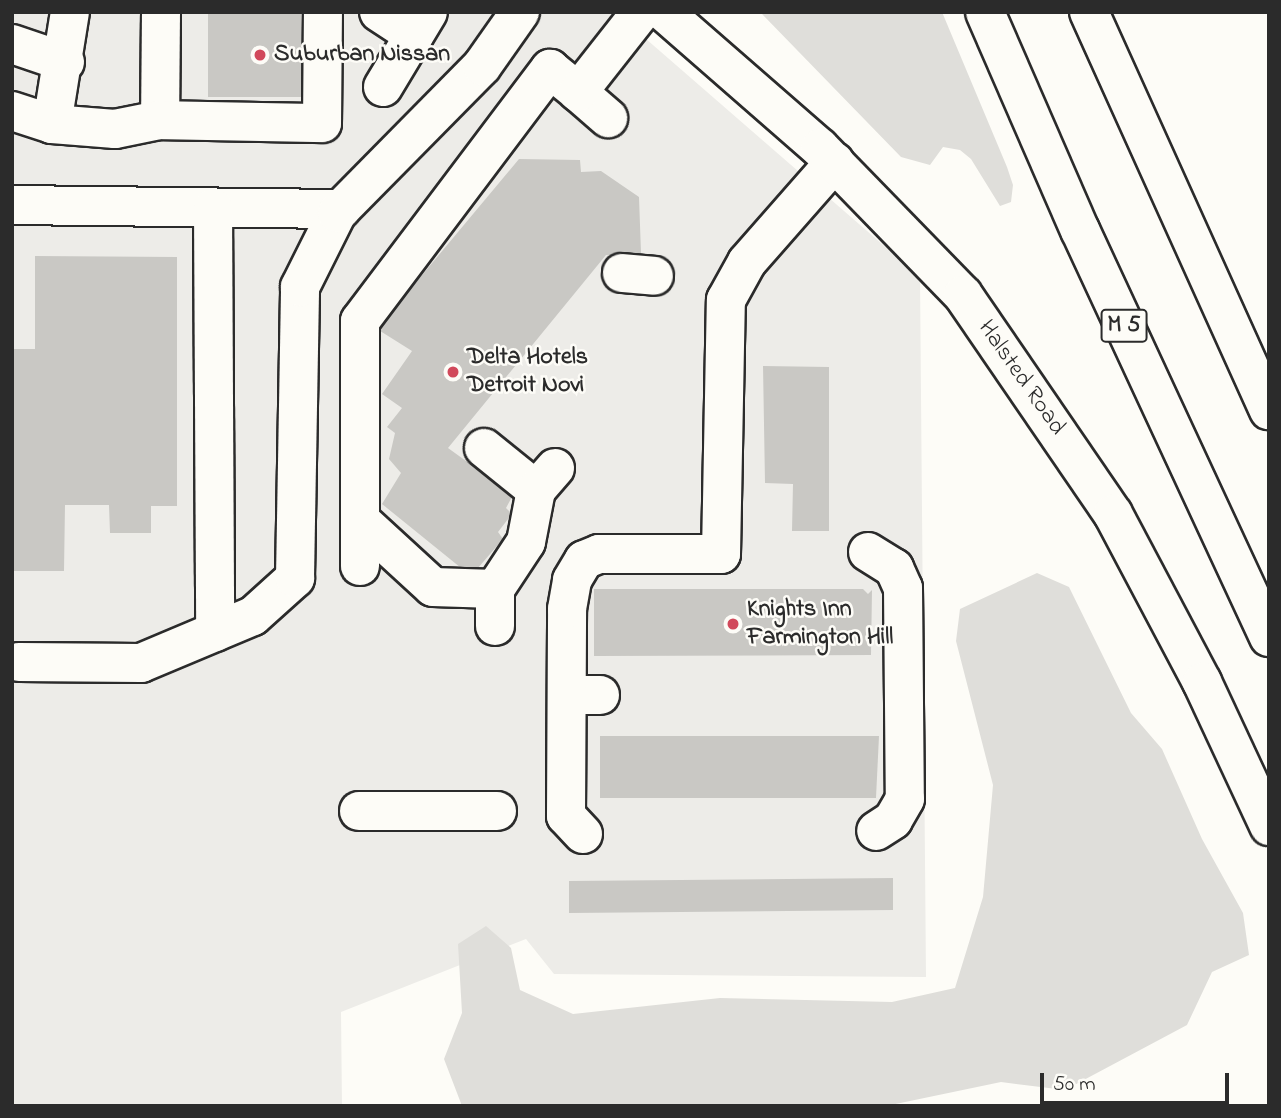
<!DOCTYPE html>
<style>
body{margin:0}
#map{position:relative;width:1281px;height:1118px;overflow:hidden;background:#fdfcf7;font-family:"Indie Flower",sans-serif}
div>[style]{position:absolute}
.built>*{inset:0;background:#edece8}
.green>*{inset:0;background:#dfdeda}
.building>*{inset:0;background:#c9c8c4}
.roads{filter:drop-shadow(2px 0 #2b2b2b) drop-shadow(-2px 0 #2b2b2b) drop-shadow(0 2px #2b2b2b) drop-shadow(0 -2px #2b2b2b)}
.minor>*{height:38px;margin:-19px;padding:0 19px;transform-origin:19px;border-radius:19px;background:#fdfcf7}
.major>*{height:38px;margin:-19px;padding:0 19px;transform-origin:19px;border-radius:19px;background:#fdfcf7}
.highway>*{height:38px;margin:-19px;padding:0 19px;transform-origin:19px;border-radius:19px;background:#fdfcf7}
.dots>*{width:19px;height:19px;translate:-50% -50%;box-sizing:border-box;border:4px solid #fdfcf7;border-radius:50%}
span{translate:-50% -50%;white-space:nowrap;text-align:center;line-height:1.15;-webkit-text-stroke:5px #fdfcf7;paint-order:stroke}
.shield-label span{padding:2px 5px;background:#fdfcf7;border:2px solid;border-radius:5px;-webkit-text-stroke-width:0}
.shield-label{font-size:23px;color:#2b2b2b;font-weight:700}
.poi-label{font-size:24px;color:#2b2b2b;font-weight:700}
.left{translate:0 -50%;text-align:left}
.street-label{font-size:24px;color:#2b2b2b}
.frame{position:absolute;inset:0;border:14px solid #2b2b2b;pointer-events:none}
.scale{position:absolute;left:1040px;top:1073px;width:189px;height:32px;box-sizing:border-box;border:4px solid #2b2b2b;border-top:0;padding-left:9px;font-size:21px;line-height:24px;white-space:nowrap;color:#2b2b2b;-webkit-text-stroke:5px #fdfcf7;paint-order:stroke}
</style>
<div id="map">
<div class="built">
<div style="clip-path:polygon(12px 12px,615px 12px,920px 277px,926px 977px,554px 974px,526px 939px,341px 1012px,342px 1106px,12px 1106px)"></div>
</div>
<div class="green">
<div style="clip-path:polygon(760px 12px,942px 12px,1007px 167px,1013px 185px,1011px 202px,1000px 206px,971px 159px,960px 150px,943px 147px,930px 165px,901px 157px)"></div>
<div style="clip-path:polygon(1037px 573px,1069px 587px,1131px 713px,1162px 749px,1202px 839px,1243px 913px,1249px 955px,1212px 972px,1187px 1025px,1065px 1090px,1001px 1082px,886px 1106px,462px 1106px,444px 1059px,462px 1013px,458px 944px,486px 926px,511px 948px,520px 990px,573px 1014px,720px 998px,892px 1002px,955px 988px,983px 897px,993px 785px,956px 641px,960px 609px)"></div>
</div>
<div class="building">
<div style="clip-path:polygon(208px 12px,312px 12px,312px 97px,208px 97px)"></div>
<div style="clip-path:polygon(519px 159px,580px 160px,581px 172px,601px 171px,639px 197px,641px 253px,606px 255px,448px 448px,513px 495px,506px 508px,512px 514px,498px 532px,503px 539px,471px 576px,382px 504px,401px 473px,389px 459px,395px 433px,387px 427px,402px 408px,382px 394px,412px 351px,377px 329px)"></div>
<div style="clip-path:polygon(35px 256px,177px 257px,177px 506px,151px 506px,151px 533px,110px 533px,109px 505px,65px 505px,64px 571px,12px 571px,12px 349px,35px 349px)"></div>
<div style="clip-path:polygon(763px 366px,829px 367px,829px 531px,792px 531px,793px 484px,765px 483px)"></div>
<div style="clip-path:polygon(594px 589px,863px 589px,868px 594px,872px 590px,871px 655px,594px 656px)"></div>
<div style="clip-path:polygon(600px 736px,879px 736px,876px 798px,600px 798px)"></div>
<div style="clip-path:polygon(893px 878px,893px 910px,569px 913px,569px 881px)"></div>
</div>
<div class="roads">
<div class="minor">
<div style="left:161px;top:12px;width:108px;rotate:90.5deg"></div>
<div style="left:160px;top:120px;width:162px;rotate:1.1deg"></div>
<div style="left:322px;top:123px;width:111px;rotate:-89.5deg"></div>
<div style="left:379px;top:12px;width:42px;rotate:33.3deg"></div>
<div style="left:12px;top:44px;width:56px;rotate:18.8deg"></div>
<div style="left:383px;top:87px;width:87px;rotate:-59deg"></div>
<div style="left:578px;top:92px;width:40px;rotate:41deg"></div>
<div style="left:12px;top:111px;width:42px;rotate:18deg"></div>
<div style="left:52px;top:124px;width:113px;rotate:-80.9deg"></div>
<div style="left:52px;top:124px;width:63px;rotate:4.5deg"></div>
<div style="left:115px;top:129px;width:46px;rotate:-11.3deg"></div>
<div style="left:12px;top:205px;width:329px;rotate:0.7deg"></div>
<div style="left:213px;top:208px;width:424px;rotate:89.7deg"></div>
<div style="left:622px;top:273px;width:32px;rotate:5deg"></div>
<div style="left:484px;top:448px;width:67px;rotate:38.9deg"></div>
<div style="left:360px;top:520px;width:99px;rotate:42.5deg"></div>
<div style="left:433px;top:587px;width:62px;rotate:1.8deg"></div>
<div style="left:868px;top:552px;width:31px;rotate:32deg"></div>
<div style="left:894px;top:568px;width:22px;rotate:66deg"></div>
<div style="left:903px;top:588px;width:211px;rotate:89.5deg"></div>
<div style="left:905px;top:799px;width:24px;rotate:120deg"></div>
<div style="left:893px;top:820px;width:20px;rotate:147deg"></div>
<div style="left:360px;top:566px;width:245px;rotate:-90deg"></div>
<div style="left:360px;top:321px;width:316px;rotate:-53deg"></div>
<div style="left:550px;top:69px;width:36px;rotate:39deg"></div>
<div style="left:578px;top:92px;width:102px;rotate:-51.8deg"></div>
<div style="left:495px;top:626px;width:37px;rotate:-90deg"></div>
<div style="left:495px;top:589px;width:56px;rotate:-56.6deg"></div>
<div style="left:526px;top:542px;width:53px;rotate:-79.1deg"></div>
<div style="left:536px;top:490px;width:29px;rotate:-49deg"></div>
<div style="left:19px;top:662px;width:122px;rotate:0.5deg"></div>
<div style="left:141px;top:663px;width:121px;rotate:-22.8deg"></div>
<div style="left:253px;top:616px;width:57px;rotate:-42.1deg"></div>
<div style="left:295px;top:578px;width:291px;rotate:-89deg"></div>
<div style="left:300px;top:287px;width:83px;rotate:-63.4deg"></div>
<div style="left:337px;top:213px;width:206px;rotate:-45.4deg"></div>
<div style="left:482px;top:66px;width:66px;rotate:-54.9deg"></div>
<div style="left:567px;top:695px;width:33px"></div>
<div style="left:359px;top:811px;width:138px"></div>
<div style="left:583px;top:834px;width:25px;rotate:-133deg"></div>
<div style="left:566px;top:816px;width:207px;rotate:-89.7deg"></div>
<div style="left:567px;top:609px;width:29px;rotate:-80deg"></div>
<div style="left:572px;top:580px;width:23px;rotate:-59deg"></div>
<div style="left:584px;top:560px;width:16px;rotate:-22deg"></div>
<div style="left:599px;top:554px;width:122px"></div>
<div style="left:721px;top:554px;width:254px;rotate:-88.9deg"></div>
<div style="left:726px;top:300px;width:43px;rotate:-61.1deg"></div>
<div style="left:747px;top:262px;width:133px;rotate:-48.7deg"></div>
</div>
<div class="major">
<div style="left:664px;top:12px;width:207px;rotate:41.1deg"></div>
<div style="left:820px;top:148px;width:205px;rotate:45.8deg"></div>
<div style="left:963px;top:295px;width:265px;rotate:55.6deg"></div>
<div style="left:1113px;top:514px;width:190px;rotate:62.1deg"></div>
<div style="left:1202px;top:682px;width:159px;rotate:65deg"></div>
</div>
<div class="highway">
<div style="left:985px;top:12px;width:238px;rotate:66.5deg"></div>
<div style="left:1080px;top:230px;width:449px;rotate:65.1deg"></div>
<div style="left:1089px;top:12px;width:437px;rotate:65.7deg"></div>
</div>
</div>
<div class="dots">
<div style="left:260px;top:55px;background:#d1495b"></div>
<div style="left:453px;top:372px;background:#d1495b"></div>
<div style="left:733px;top:624px;background:#d1495b"></div>
</div>
<div class="shield-label">
<span style="left:1124px;top:326px">M 5</span>
</div>
<div class="poi-label">
<span class="left" style="left:274px;top:55px">Suburban Nissan</span>
<span class="left" style="left:467px;top:372px">Delta Hotels<br>Detroit Novi</span>
<span class="left" style="left:747px;top:624px">Knights Inn<br>Farmington Hill</span>
</div>
<div class="street-label">
<span style="left:1021px;top:378px;rotate:55deg">Halsted Road</span>
</div>
<div class="frame"></div>
<div class="scale">50 m</div>
</div>
